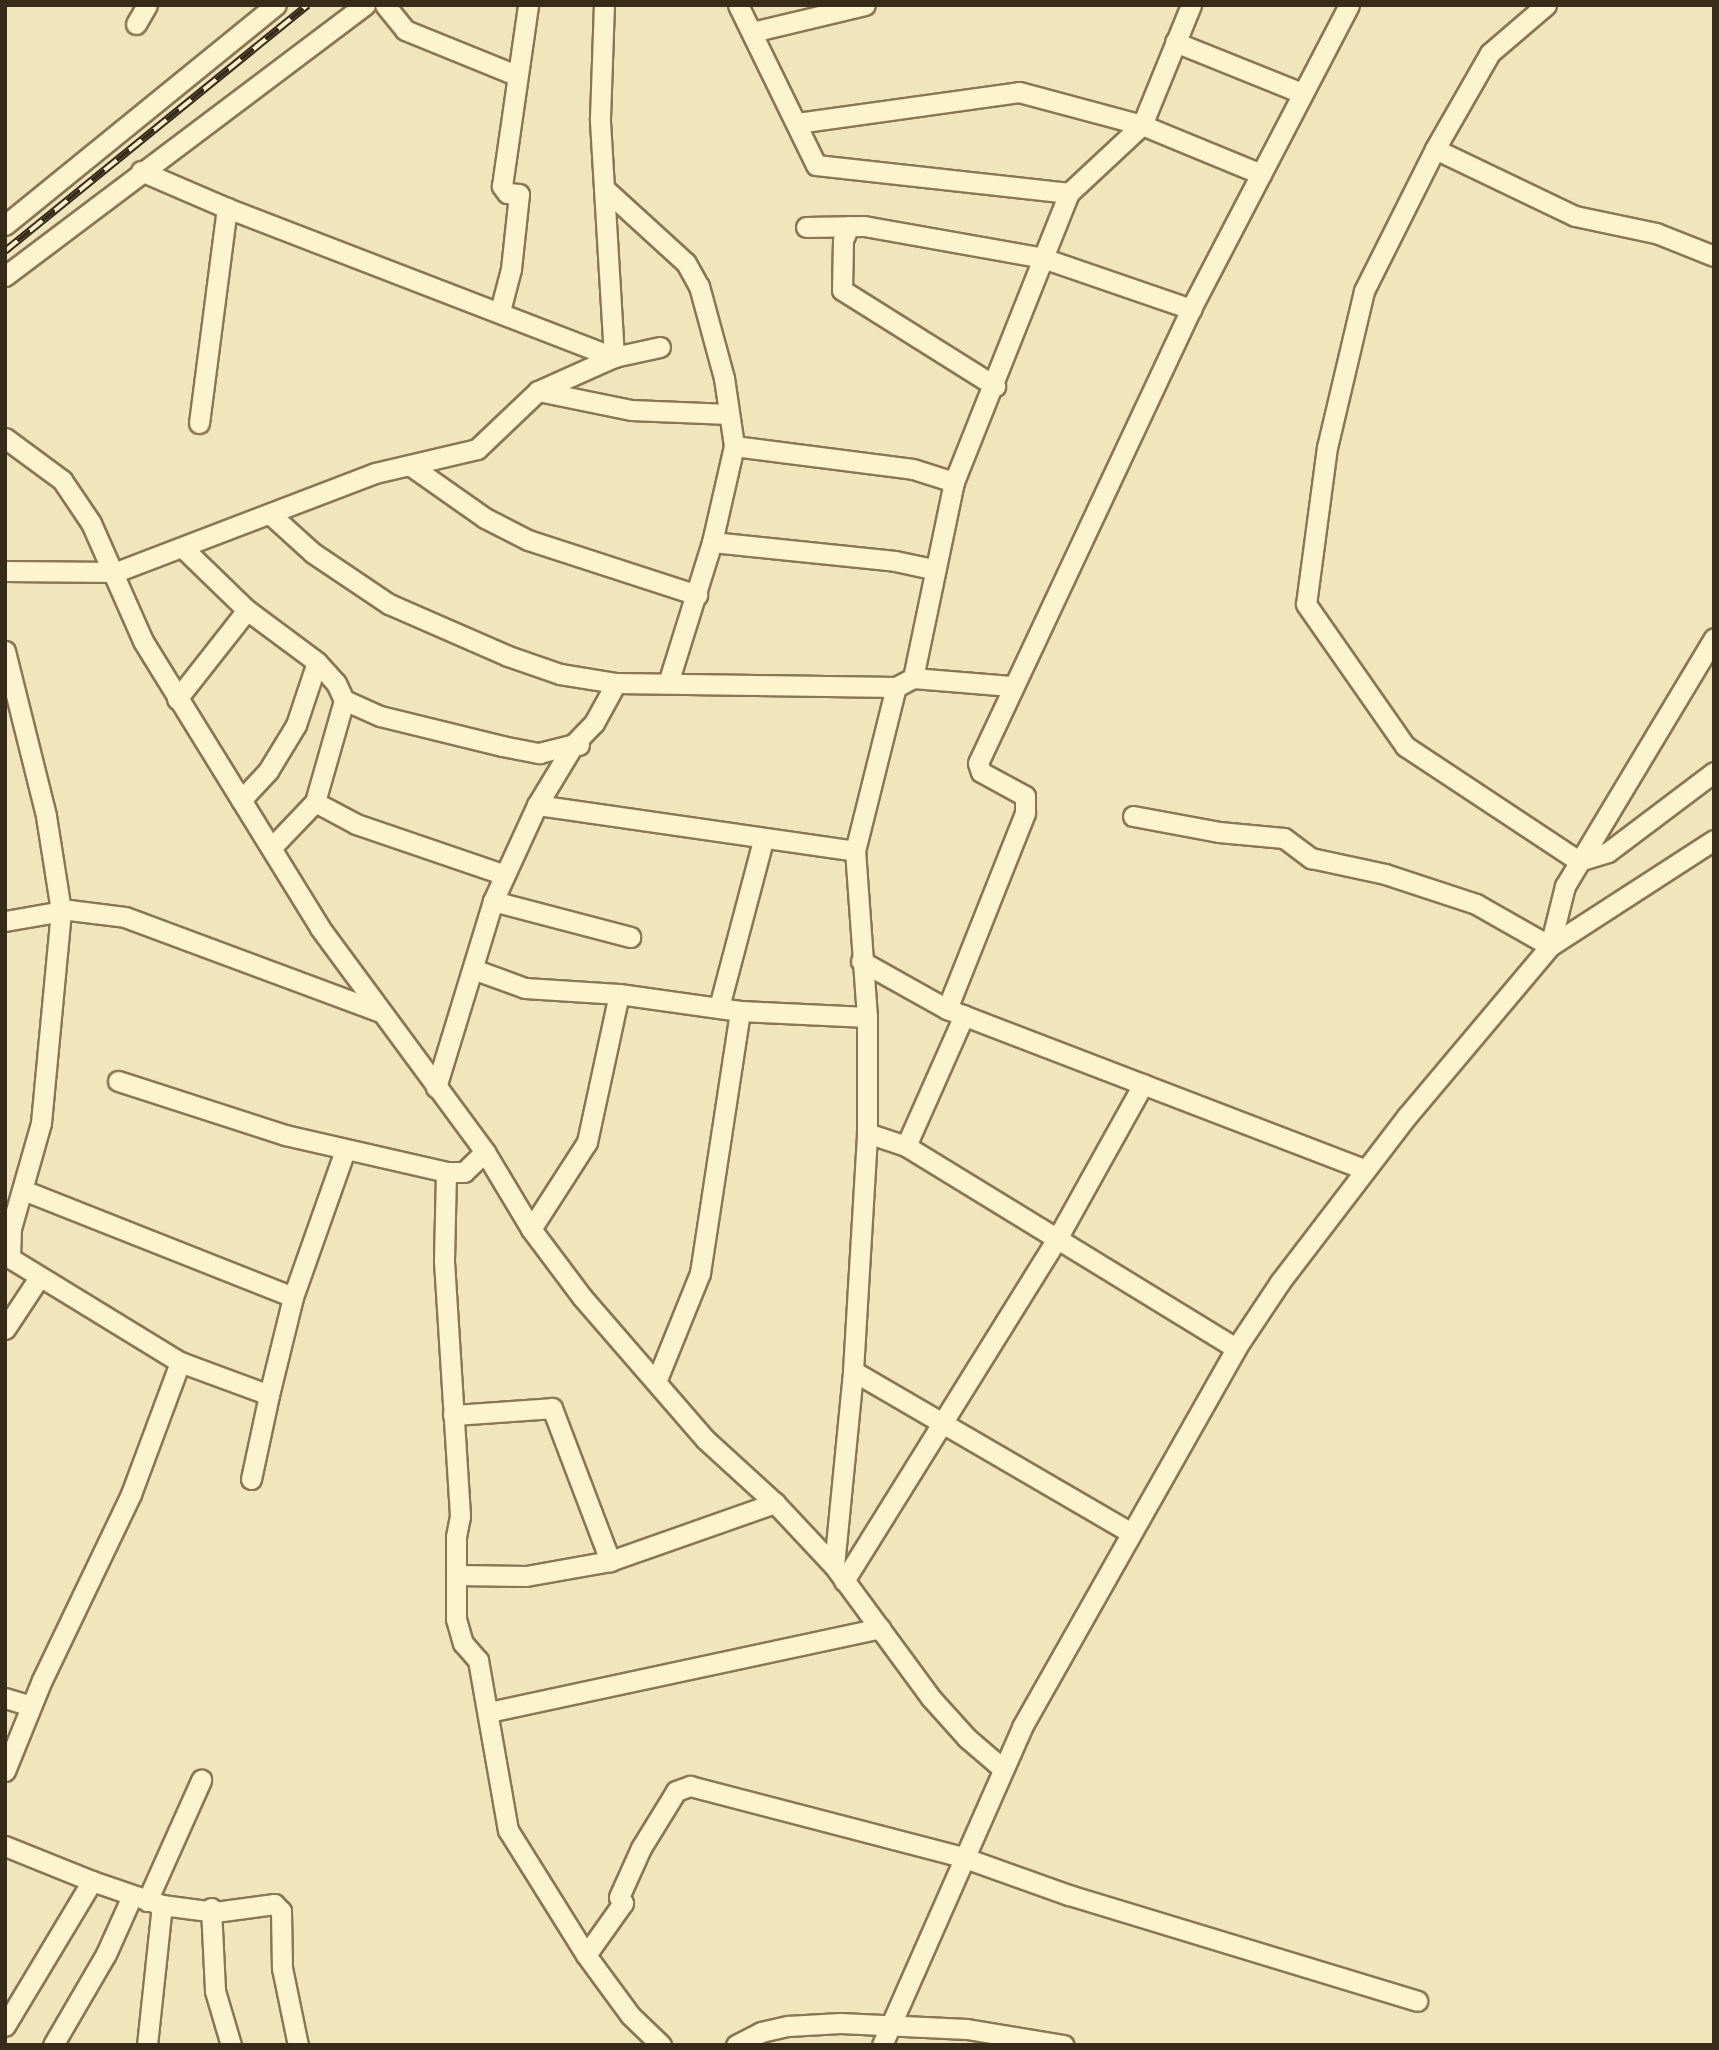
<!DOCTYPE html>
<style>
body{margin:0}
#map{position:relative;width:1719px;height:2050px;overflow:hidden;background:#f1e6bb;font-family:"Playfair Display",serif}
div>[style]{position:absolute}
.roads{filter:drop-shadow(2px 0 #8a7654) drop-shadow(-2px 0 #8a7654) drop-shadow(0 2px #8a7654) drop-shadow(0 -2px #8a7654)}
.minor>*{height:19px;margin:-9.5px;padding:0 9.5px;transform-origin:9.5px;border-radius:9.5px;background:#fcf3cf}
.rail>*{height:8px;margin-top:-4px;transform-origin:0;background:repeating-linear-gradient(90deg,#f8f0cb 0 16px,#372b1a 0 32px);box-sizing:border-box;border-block:2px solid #372b1a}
span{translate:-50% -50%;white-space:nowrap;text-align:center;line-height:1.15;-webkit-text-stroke:5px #f8f0cb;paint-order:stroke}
.frame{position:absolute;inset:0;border:7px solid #372b1a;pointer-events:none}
</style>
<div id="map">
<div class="roads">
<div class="minor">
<div style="left:385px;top:5px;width:32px;rotate:51deg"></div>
<div style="left:405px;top:30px;width:120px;rotate:22.1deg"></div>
<div style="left:738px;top:5px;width:178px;rotate:64deg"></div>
<div style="left:816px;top:165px;width:255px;rotate:6.3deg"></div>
<div style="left:1349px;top:5px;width:343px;rotate:117.5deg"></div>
<div style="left:1191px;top:309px;width:501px;rotate:115.13deg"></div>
<div style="left:978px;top:763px;width:9px;rotate:72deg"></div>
<div style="left:981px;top:772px;width:50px;rotate:28.6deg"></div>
<div style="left:1025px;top:796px;width:17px;rotate:90deg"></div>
<div style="left:1025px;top:813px;width:211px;rotate:111.7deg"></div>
<div style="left:947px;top:1009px;width:447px;rotate:21deg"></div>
<div style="left:1546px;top:5px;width:74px;rotate:139.4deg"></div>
<div style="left:1490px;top:53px;width:111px;rotate:119.8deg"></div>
<div style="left:1435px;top:149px;width:159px;rotate:116.6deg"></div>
<div style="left:1364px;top:291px;width:160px;rotate:103.3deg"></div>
<div style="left:1327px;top:447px;width:158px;rotate:97.6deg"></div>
<div style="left:1306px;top:604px;width:173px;rotate:55.1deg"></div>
<div style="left:1405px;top:746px;width:209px;rotate:33.5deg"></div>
<div style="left:1579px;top:861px;width:30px;rotate:-17deg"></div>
<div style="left:1608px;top:852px;width:133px;rotate:-37deg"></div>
<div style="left:136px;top:24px;width:22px;rotate:-60deg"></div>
<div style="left:752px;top:32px;width:116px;rotate:-13.4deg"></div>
<div style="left:1175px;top:42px;width:137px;rotate:21.9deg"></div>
<div style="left:797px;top:123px;width:224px;rotate:-7.9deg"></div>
<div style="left:1019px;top:92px;width:127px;rotate:15deg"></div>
<div style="left:1142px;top:125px;width:129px;rotate:22.4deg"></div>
<div style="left:1435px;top:149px;width:155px;rotate:25.6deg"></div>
<div style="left:1575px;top:216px;width:83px;rotate:11.9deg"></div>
<div style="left:1656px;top:233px;width:62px;rotate:21.6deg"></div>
<div style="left:141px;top:171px;width:94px;rotate:23.3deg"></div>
<div style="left:227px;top:208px;width:415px;rotate:21.1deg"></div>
<div style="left:614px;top:357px;width:47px;rotate:-12.3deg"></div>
<div style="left:606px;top:190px;width:108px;rotate:42.4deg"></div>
<div style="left:686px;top:263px;width:26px;rotate:61deg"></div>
<div style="left:699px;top:286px;width:95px;rotate:74.8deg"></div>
<div style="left:724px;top:378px;width:69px;rotate:81.6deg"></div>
<div style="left:734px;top:446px;width:98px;rotate:102.9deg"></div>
<div style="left:712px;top:542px;width:145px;rotate:107.3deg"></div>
<div style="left:5px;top:225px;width:349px;rotate:-39.1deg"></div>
<div style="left:849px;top:226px;width:15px;rotate:113deg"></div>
<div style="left:843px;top:240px;width:50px;rotate:91.1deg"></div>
<div style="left:842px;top:290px;width:181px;rotate:32.1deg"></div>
<div style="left:806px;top:227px;width:58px;rotate:-1deg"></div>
<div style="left:864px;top:226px;width:182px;rotate:10.1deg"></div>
<div style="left:1043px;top:258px;width:157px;rotate:19deg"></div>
<div style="left:5px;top:276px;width:451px;rotate:-37deg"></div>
<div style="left:500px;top:311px;width:43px;rotate:-75.3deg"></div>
<div style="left:511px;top:269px;width:75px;rotate:-83.9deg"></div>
<div style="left:519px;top:194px;width:12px;rotate:-175deg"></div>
<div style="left:507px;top:193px;width:9px;rotate:-126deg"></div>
<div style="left:502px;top:186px;width:183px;rotate:-81.8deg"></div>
<div style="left:538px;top:391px;width:95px;rotate:11.5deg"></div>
<div style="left:631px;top:410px;width:98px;rotate:2.3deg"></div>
<div style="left:199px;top:423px;width:217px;rotate:-82.6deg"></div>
<div style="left:5px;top:438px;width:71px;rotate:36.4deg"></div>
<div style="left:62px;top:480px;width:52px;rotate:56deg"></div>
<div style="left:91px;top:523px;width:129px;rotate:66.2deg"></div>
<div style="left:143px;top:641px;width:337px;rotate:58.3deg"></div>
<div style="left:320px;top:928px;width:278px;rotate:53.6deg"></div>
<div style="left:485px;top:1152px;width:90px;rotate:59.1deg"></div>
<div style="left:531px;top:1229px;width:85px;rotate:53.1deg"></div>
<div style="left:582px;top:1297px;width:189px;rotate:49.1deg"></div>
<div style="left:706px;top:1440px;width:93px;rotate:42.4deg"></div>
<div style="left:775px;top:1503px;width:86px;rotate:46.9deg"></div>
<div style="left:834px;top:1566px;width:164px;rotate:53.7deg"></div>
<div style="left:931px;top:1698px;width:54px;rotate:48deg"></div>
<div style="left:967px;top:1738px;width:46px;rotate:40.6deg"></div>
<div style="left:734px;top:446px;width:180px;rotate:7.3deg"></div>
<div style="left:913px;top:469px;width:43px;rotate:17.6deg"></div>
<div style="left:411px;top:466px;width:90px;rotate:35.1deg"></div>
<div style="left:485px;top:518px;width:48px;rotate:27.1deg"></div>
<div style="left:528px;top:540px;width:178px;rotate:18deg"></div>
<div style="left:270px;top:514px;width:58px;rotate:42.2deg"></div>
<div style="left:313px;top:553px;width:92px;rotate:33.9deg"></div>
<div style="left:389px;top:604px;width:130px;rotate:23.6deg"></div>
<div style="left:508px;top:656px;width:55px;rotate:19.1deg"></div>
<div style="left:560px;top:674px;width:57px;rotate:9.1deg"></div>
<div style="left:616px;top:683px;width:46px;rotate:118.8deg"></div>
<div style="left:594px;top:723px;width:29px;rotate:134deg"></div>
<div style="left:574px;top:744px;width:5px;rotate:11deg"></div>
<div style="left:712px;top:542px;width:184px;rotate:5.9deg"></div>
<div style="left:895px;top:561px;width:39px;rotate:12deg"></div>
<div style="left:184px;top:549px;width:88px;rotate:44.1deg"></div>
<div style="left:247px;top:610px;width:87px;rotate:36.6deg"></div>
<div style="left:317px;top:662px;width:28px;rotate:48deg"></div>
<div style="left:336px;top:683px;width:19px;rotate:65deg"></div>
<div style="left:5px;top:571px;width:111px;rotate:0.5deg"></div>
<div style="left:116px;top:572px;width:277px;rotate:-20.9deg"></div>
<div style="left:375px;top:473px;width:105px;rotate:-13.2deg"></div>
<div style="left:477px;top:449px;width:84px;rotate:-43.6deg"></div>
<div style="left:538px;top:391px;width:83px;rotate:-24.1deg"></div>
<div style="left:614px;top:357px;width:239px;rotate:-93.4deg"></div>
<div style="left:600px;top:118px;width:113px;rotate:-88deg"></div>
<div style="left:5px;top:651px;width:170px;rotate:76deg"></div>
<div style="left:46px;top:816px;width:96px;rotate:81deg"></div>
<div style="left:61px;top:911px;width:213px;rotate:95.4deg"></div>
<div style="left:41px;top:1123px;width:109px;rotate:105.9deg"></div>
<div style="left:11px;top:1228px;width:30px;rotate:92deg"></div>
<div style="left:10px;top:1258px;width:199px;rotate:31.5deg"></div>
<div style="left:180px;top:1362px;width:95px;rotate:20.3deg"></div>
<div style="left:269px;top:1395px;width:101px;rotate:-76.2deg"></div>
<div style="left:293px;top:1297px;width:156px;rotate:-70.5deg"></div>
<div style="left:913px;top:678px;width:98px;rotate:4.7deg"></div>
<div style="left:616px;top:683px;width:280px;rotate:0.8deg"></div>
<div style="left:177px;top:699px;width:113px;rotate:-51.8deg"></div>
<div style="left:241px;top:800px;width:40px;rotate:-47deg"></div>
<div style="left:268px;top:771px;width:54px;rotate:-58.7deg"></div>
<div style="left:296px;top:725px;width:66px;rotate:-71.6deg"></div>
<div style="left:315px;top:802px;width:47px;rotate:28.2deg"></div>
<div style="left:356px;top:824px;width:157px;rotate:18.9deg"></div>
<div style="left:537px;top:805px;width:321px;rotate:8.2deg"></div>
<div style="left:1133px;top:816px;width:87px;rotate:10.5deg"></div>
<div style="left:1219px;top:832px;width:65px;rotate:5.3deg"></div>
<div style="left:1284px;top:838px;width:34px;rotate:37deg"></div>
<div style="left:1311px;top:858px;width:76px;rotate:12.2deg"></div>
<div style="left:1385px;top:874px;width:96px;rotate:18.2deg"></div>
<div style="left:1476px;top:904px;width:85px;rotate:29.6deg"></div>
<div style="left:1550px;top:946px;width:62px;rotate:-76deg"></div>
<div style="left:1565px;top:886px;width:289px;rotate:-59deg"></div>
<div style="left:273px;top:846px;width:61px;rotate:-46.3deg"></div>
<div style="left:315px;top:802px;width:106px;rotate:-74.1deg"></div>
<div style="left:344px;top:700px;width:39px;rotate:24deg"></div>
<div style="left:380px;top:716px;width:126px;rotate:13.8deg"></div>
<div style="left:502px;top:746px;width:38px;rotate:11deg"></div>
<div style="left:539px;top:753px;width:36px;rotate:-14deg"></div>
<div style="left:574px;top:744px;width:71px;rotate:121.2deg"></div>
<div style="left:537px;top:805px;width:106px;rotate:114.6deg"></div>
<div style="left:493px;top:901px;width:195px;rotate:107deg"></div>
<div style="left:493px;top:901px;width:142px;rotate:14.7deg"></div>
<div style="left:5px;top:921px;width:65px;rotate:-9.8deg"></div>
<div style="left:69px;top:910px;width:56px;rotate:7.1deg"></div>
<div style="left:125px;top:917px;width:270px;rotate:20.4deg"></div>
<div style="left:861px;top:961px;width:98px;rotate:29.2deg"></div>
<div style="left:473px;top:969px;width:55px;rotate:20.1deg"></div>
<div style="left:525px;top:988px;width:94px;rotate:3.7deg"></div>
<div style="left:719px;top:1007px;width:172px;rotate:-75.2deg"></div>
<div style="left:118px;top:1081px;width:176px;rotate:17.9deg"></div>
<div style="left:285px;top:1135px;width:165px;rotate:12.9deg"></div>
<div style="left:446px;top:1172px;width:18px"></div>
<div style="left:464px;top:1172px;width:29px;rotate:-44deg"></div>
<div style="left:867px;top:1133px;width:41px;rotate:18.4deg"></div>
<div style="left:906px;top:1146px;width:387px;rotate:31.5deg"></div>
<div style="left:906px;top:1146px;width:143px;rotate:-66.1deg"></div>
<div style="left:446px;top:1172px;width:89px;rotate:91.3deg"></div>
<div style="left:444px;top:1261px;width:256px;rotate:86.4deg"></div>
<div style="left:460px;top:1516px;width:21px;rotate:101deg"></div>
<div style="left:456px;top:1537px;width:82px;rotate:90deg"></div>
<div style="left:456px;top:1619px;width:25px;rotate:74deg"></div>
<div style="left:463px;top:1643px;width:23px;rotate:49deg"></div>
<div style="left:478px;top:1660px;width:173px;rotate:80deg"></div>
<div style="left:508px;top:1830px;width:147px;rotate:58deg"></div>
<div style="left:586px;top:1955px;width:64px;rotate:-54.6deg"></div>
<div style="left:623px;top:1903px;width:7px;rotate:-124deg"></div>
<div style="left:619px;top:1897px;width:54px;rotate:-65.8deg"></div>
<div style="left:641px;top:1848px;width:67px;rotate:-58.4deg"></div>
<div style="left:676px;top:1791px;width:15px;rotate:-20deg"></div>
<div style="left:690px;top:1786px;width:281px;rotate:14.6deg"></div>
<div style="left:962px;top:1857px;width:114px;rotate:19.6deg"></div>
<div style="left:1069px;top:1895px;width:364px;rotate:16.9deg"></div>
<div style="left:23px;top:1190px;width:290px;rotate:21.6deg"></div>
<div style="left:531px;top:1229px;width:103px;rotate:-57.2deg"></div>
<div style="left:587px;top:1142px;width:151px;rotate:-77.8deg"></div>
<div style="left:619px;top:994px;width:122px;rotate:8deg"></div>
<div style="left:740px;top:1011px;width:127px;rotate:2.7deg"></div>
<div style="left:5px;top:1329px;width:60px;rotate:-56.6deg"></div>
<div style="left:853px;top:1371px;width:322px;rotate:30.2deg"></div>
<div style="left:656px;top:1382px;width:118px;rotate:-68deg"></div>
<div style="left:700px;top:1273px;width:265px;rotate:-81.3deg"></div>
<div style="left:453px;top:1415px;width:99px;rotate:-4deg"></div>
<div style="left:552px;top:1408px;width:164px;rotate:69.2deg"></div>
<div style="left:610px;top:1561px;width:175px;rotate:-19.4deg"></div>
<div style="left:251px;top:1479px;width:86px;rotate:-77.9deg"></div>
<div style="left:834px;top:1566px;width:196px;rotate:-84.4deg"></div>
<div style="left:853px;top:1371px;width:238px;rotate:-86.6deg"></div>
<div style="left:867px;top:1133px;width:116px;rotate:-90deg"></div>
<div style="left:867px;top:1017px;width:166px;rotate:-94.1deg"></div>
<div style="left:855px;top:851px;width:169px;rotate:-76deg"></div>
<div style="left:896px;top:687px;width:19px;rotate:-28deg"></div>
<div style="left:913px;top:678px;width:200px;rotate:-78.2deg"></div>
<div style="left:954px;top:482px;width:241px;rotate:-68.3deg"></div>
<div style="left:1043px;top:258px;width:70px;rotate:-68.2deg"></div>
<div style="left:1069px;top:193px;width:100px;rotate:-43deg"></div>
<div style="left:1142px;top:125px;width:130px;rotate:-67.8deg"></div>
<div style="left:456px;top:1575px;width:70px;rotate:0.8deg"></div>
<div style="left:526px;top:1576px;width:85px;rotate:-10.1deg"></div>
<div style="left:844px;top:1581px;width:405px;rotate:-58.1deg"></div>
<div style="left:1058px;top:1237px;width:175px;rotate:-60.9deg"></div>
<div style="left:5px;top:1698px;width:27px;rotate:17deg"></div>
<div style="left:489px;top:1712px;width:400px;rotate:-12.1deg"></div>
<div style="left:5px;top:1771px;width:98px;rotate:-67.9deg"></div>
<div style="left:42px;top:1680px;width:206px;rotate:-64.4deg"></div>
<div style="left:131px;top:1494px;width:141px;rotate:-69.6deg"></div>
<div style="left:5px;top:1846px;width:94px;rotate:21.9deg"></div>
<div style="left:92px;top:1881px;width:169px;rotate:121deg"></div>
<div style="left:92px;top:1881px;width:74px;rotate:18.9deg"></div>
<div style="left:162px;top:1905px;width:53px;rotate:7.5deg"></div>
<div style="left:215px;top:1912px;width:60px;rotate:-7.7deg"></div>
<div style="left:274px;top:1904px;width:10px;rotate:45deg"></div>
<div style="left:281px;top:1911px;width:57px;rotate:89deg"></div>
<div style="left:282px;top:1968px;width:79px;rotate:78.3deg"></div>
<div style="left:147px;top:1901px;width:133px;rotate:-65.9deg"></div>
<div style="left:211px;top:1908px;width:83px;rotate:87.2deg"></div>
<div style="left:215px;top:1991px;width:56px;rotate:73.5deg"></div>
<div style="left:586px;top:1955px;width:74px;rotate:53.7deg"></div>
<div style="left:630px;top:2015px;width:43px;rotate:44.1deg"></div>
<div style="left:53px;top:2045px;width:105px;rotate:-59.8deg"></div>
<div style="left:106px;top:1954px;width:61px;rotate:-65.9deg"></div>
<div style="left:147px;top:2045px;width:141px;rotate:-83.9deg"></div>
<div style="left:736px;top:2045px;width:28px;rotate:-27deg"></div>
<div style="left:761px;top:2032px;width:28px;rotate:-13deg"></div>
<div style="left:788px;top:2026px;width:52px;rotate:-3.3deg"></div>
<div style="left:840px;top:2023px;width:127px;rotate:2.7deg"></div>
<div style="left:967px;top:2029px;width:98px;rotate:9.4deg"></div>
<div style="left:882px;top:2045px;width:347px;rotate:-66.2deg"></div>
<div style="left:1022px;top:1727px;width:435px;rotate:-60.5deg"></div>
<div style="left:1236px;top:1348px;width:79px;rotate:-56.3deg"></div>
<div style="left:1280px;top:1282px;width:209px;rotate:-52.6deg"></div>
<div style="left:1407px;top:1116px;width:222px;rotate:-49.9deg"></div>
<div style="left:1550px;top:946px;width:195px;rotate:-32.9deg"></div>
</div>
</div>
<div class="rail">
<div style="left:5px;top:251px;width:390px;rotate:-39.1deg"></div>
</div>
<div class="frame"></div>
</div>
